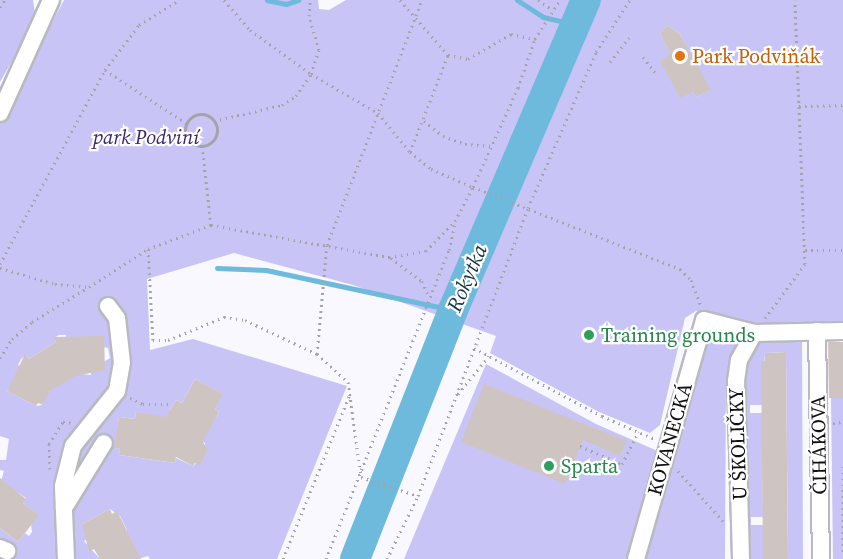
<!DOCTYPE html>
<meta charset="utf-8">
<style>
body{margin:0}
#map{position:relative;width:843px;height:559px;overflow:hidden;background:#f8f8fe;font-family:"Source Serif 4",serif}
div>[style]{position:absolute}
.green>*{inset:0;background:#c9c4f6}
.forest>*{inset:0;background:#c8c3f7}
.stream>*{height:5px;margin:-2.5px;padding:0 2.5px;transform-origin:2.5px;border-radius:2.5px;background:#6ebadd}
.river>*{height:30px;margin:-15px;padding:0 15px;transform-origin:15px;border-radius:15px;background:#6ebadd}
.building>*{inset:0;background:#cec5c3}
.path>*{height:3px;margin-top:-1.5px;transform-origin:0;background:repeating-linear-gradient(90deg,#a3a3a8 0 1.5px,transparent 0 6px)}
.path>.ring{margin:-1.5px;padding:0;box-sizing:content-box;background:none;border:3px solid #a3a3a8;border-radius:50%}
.roads{filter:drop-shadow(2px 0 #b9b9c1) drop-shadow(-2px 0 #b9b9c1) drop-shadow(0 2px #b9b9c1) drop-shadow(0 -2px #b9b9c1)}
.street>*{height:16px;margin:-8px;padding:0 8px;transform-origin:8px;border-radius:8px;background:#fff}
.dots>*{width:16px;height:16px;translate:-50% -50%;box-sizing:border-box;border:3px solid #fff;border-radius:50%}
span{translate:-50% -50%;white-space:nowrap;text-align:center;line-height:1.15;-webkit-text-stroke:4.5px #fff;paint-order:stroke}
.food-label{font-size:20px;color:#c56008}
.left{translate:0 -50%;text-align:left}
.park-label{font-size:20px;color:#37256e;font-style:italic}
.leisure-label{font-size:20px;color:#27864d}
.street-label{font-size:20px;color:#111114}
.water-label{font-size:21px;color:#143746;font-style:italic}
</style>
<div id="map">
<div class="green">
<div style="clip-path:polygon(evenodd,64px 0,318px 0,319px 9px,329px 10px,346px 0,843px 0,843px 326px,749px 327px,696px 311px,685px 318px,660px 425px,650px 433px,599px 412px,490px 353px,496px 336px,353px 285px,234px 253px,147px 279px,150px 350px,193px 339px,347px 386px,277px 559px,150px 559px,148px 556px,138px 559px,132px 541px,127px 543px,127px 530px,120px 516px,110px 509px,82px 524px,89px 538px,84px 541px,100px 559px,0 559px,0 528px,18px 542px,25px 533px,29px 536px,32px 532px,31px 524px,38px 515px,23px 503px,26px 498px,1px 481px,4px 471px,0 470px,0 460px,6px 460px,9px 439px,0 436px,0 121px,64px 0,667px 25px,680px 34px,710px 90px,696px 97px,660px 34px,667px 25px,64px 0,59px 335px,66px 335px,66px 340px,108px 348px,110px 358px,91px 370px,91px 375px,69px 373px,46px 395px,42px 405px,36px 406px,7px 391px,22px 367px,18px 365px,21px 359px,26px 355px,29px 359px,56px 342px,54px 338px,59px 335px,64px 0,195px 379px,222px 394px,215px 409px,219px 412px,217px 416px,198px 439px,205px 443px,205px 455px,193px 466px,176px 458px,175px 463px,119px 455px,120px 449px,115px 448px,119px 417px,135px 419px,136px 412px,170px 424px,170px 410px,176px 400px,182px 403px,195px 379px)"></div>
<div style="clip-path:polygon(731px 331px,740px 339px,726px 383px,725px 559px,643px 559px,703px 340px,712px 332px)"></div>
<div style="clip-path:polygon(802px 340px,803px 559px,788px 559px,786px 352px,765px 353px,762px 405px,750px 405px,750px 413px,762px 413px,763px 517px,751px 517px,751px 525px,763px 525px,763px 559px,744px 559px,746px 367px,758px 341px)"></div>
<div style="clip-path:polygon(486px 364px,596px 424px,660px 452px,631px 559px,404px 559px)"></div>
<div style="clip-path:polygon(831px 398px,843px 398px,843px 559px,833px 559px)"></div>
</div>
<div class="forest">
<div style="clip-path:polygon(0 0,33px 0,36px 20px,0 82px)"></div>
</div>
<div class="stream">
<div style="left:267px;top:0;width:19px;rotate:12deg"></div>
<div style="left:286px;top:4px;width:13px;rotate:-18deg"></div>
<div style="left:517px;top:0;width:31px;rotate:33deg"></div>
<div style="left:543px;top:17px;width:36px;rotate:13deg"></div>
<div style="left:217px;top:268px;width:49px;rotate:2.3deg"></div>
<div style="left:266px;top:270px;width:191px;rotate:12.1deg"></div>
</div>
<div class="river">
<div style="left:355px;top:559px;width:268px;rotate:-68.5deg"></div>
<div style="left:453px;top:310px;width:337px;rotate:-66.8deg"></div>
</div>
<div class="building">
<div style="clip-path:polygon(667px 25px,680px 34px,711px 90px,696px 97px,693px 92px,680px 98px,660px 61px,671px 54px,660px 34px)"></div>
<div style="clip-path:polygon(104px 336px,105px 370px,76px 376px,50px 391px,43px 405px,38px 403px,36px 406px,7px 391px,25px 354px,29px 359px,56px 342px,53px 337px)"></div>
<div style="clip-path:polygon(828px 342px,843px 342px,843px 398px,829px 398px)"></div>
<div style="clip-path:polygon(786px 352px,788px 559px,763px 559px,761px 361px,765px 361px,765px 353px)"></div>
<div style="clip-path:polygon(195px 379px,223px 394px,215px 409px,219px 412px,203px 442px,208px 450px,200px 465px,195px 463px,193px 466px,176px 457px,175px 463px,119px 455px,120px 449px,114px 448px,119px 417px,135px 419px,136px 412px,166px 417px,176px 400px,182px 403px)"></div>
<div style="clip-path:polygon(484px 384px,627px 441px,620px 456px,583px 440px,565px 484px,461px 442px)"></div>
<div style="clip-path:polygon(0 478px,26px 499px,23px 503px,39px 515px,18px 542px,0 528px)"></div>
<div style="clip-path:polygon(110px 509px,112px 514px,117px 511px,141px 559px,100px 559px,94px 549px,89px 552px,82px 524px)"></div>
</div>
<div class="path">
<div style="left:224px;top:0;width:40px;rotate:49deg"></div>
<div style="left:250px;top:30px;width:75px;rotate:35.8deg"></div>
<div style="left:311px;top:74px;width:78px;rotate:30.2deg"></div>
<div style="left:378px;top:113px;width:50px;rotate:50.6deg"></div>
<div style="left:410px;top:152px;width:27px;rotate:39deg"></div>
<div style="left:431px;top:169px;width:46px;rotate:23.2deg"></div>
<div style="left:473px;top:187px;width:109px;rotate:-65.6deg"></div>
<div style="left:518px;top:88px;width:52px;rotate:-70.9deg"></div>
<div style="left:535px;top:39px;width:46px;rotate:-57.3deg"></div>
<div style="left:400px;top:0;width:73px;rotate:48.9deg"></div>
<div style="left:448px;top:55px;width:20px;rotate:11deg"></div>
<div style="left:468px;top:59px;width:50px;rotate:-30.2deg"></div>
<div style="left:511px;top:34px;width:25px;rotate:12deg"></div>
<div style="left:538px;top:0;width:18px;rotate:34deg"></div>
<div style="left:0;top:7px;width:9px;rotate:-54deg"></div>
<div style="left:643px;top:57px;width:24px;rotate:52deg"></div>
<div style="left:610px;top:62px;width:31px;rotate:-52deg"></div>
<div style="left:105px;top:70px;width:97px;rotate:33.2deg"></div>
<div style="left:799px;top:106px;width:44px;rotate:-1.3deg"></div>
<div class="ring" style="left:185px;top:114px;width:29px;height:29px"></div>
<div style="left:214px;top:121px;width:70px;rotate:-13.2deg"></div>
<div style="left:282px;top:105px;width:17px;rotate:-33deg"></div>
<div style="left:296px;top:96px;width:27px;rotate:-56deg"></div>
<div style="left:311px;top:74px;width:25px;rotate:-72deg"></div>
<div style="left:319px;top:50px;width:35px;rotate:-106deg"></div>
<div style="left:309px;top:16px;width:16px;rotate:-86deg"></div>
<div style="left:424px;top:121px;width:24px;rotate:38deg"></div>
<div style="left:443px;top:136px;width:23px;rotate:20deg"></div>
<div style="left:465px;top:144px;width:27px;rotate:4deg"></div>
<div style="left:202px;top:146px;width:80px;rotate:83.5deg"></div>
<div style="left:410px;top:152px;width:104px;rotate:-68.6deg"></div>
<div style="left:148px;top:249px;width:91px;rotate:86.9deg"></div>
<div style="left:153px;top:340px;width:15px"></div>
<div style="left:168px;top:340px;width:61px;rotate:-22.3deg"></div>
<div style="left:224px;top:317px;width:21px;rotate:8deg"></div>
<div style="left:245px;top:320px;width:80px;rotate:25.3deg"></div>
<div style="left:317px;top:354px;width:42px;rotate:42.1deg"></div>
<div style="left:348px;top:382px;width:96px;rotate:82.2deg"></div>
<div style="left:805px;top:250px;width:38px"></div>
<div style="left:391px;top:258px;width:39px;rotate:37deg"></div>
<div style="left:422px;top:281px;width:17px;rotate:66deg"></div>
<div style="left:0;top:264px;width:221px;rotate:-61.6deg"></div>
<div style="left:105px;top:70px;width:56px;rotate:-52.9deg"></div>
<div style="left:139px;top:25px;width:47px;rotate:-32deg"></div>
<div style="left:0;top:268px;width:57px;rotate:16.2deg"></div>
<div style="left:55px;top:284px;width:34px;rotate:5deg"></div>
<div style="left:89px;top:287px;width:70px;rotate:-32.8deg"></div>
<div style="left:148px;top:249px;width:67px;rotate:-20.9deg"></div>
<div style="left:211px;top:225px;width:181px;rotate:10.2deg"></div>
<div style="left:389px;top:257px;width:37px;rotate:-9deg"></div>
<div style="left:426px;top:251px;width:42px;rotate:-46deg"></div>
<div style="left:455px;top:221px;width:38px;rotate:-62deg"></div>
<div style="left:473px;top:187px;width:223px;rotate:21.6deg"></div>
<div style="left:680px;top:269px;width:16px;rotate:45deg"></div>
<div style="left:691px;top:280px;width:28px;rotate:69deg"></div>
<div style="left:765px;top:318px;width:67px;rotate:-53.5deg"></div>
<div style="left:805px;top:264px;width:264px;rotate:-92.2deg"></div>
<div style="left:474px;top:348px;width:145px;rotate:28deg"></div>
<div style="left:602px;top:416px;width:58px;rotate:23.5deg"></div>
<div style="left:317px;top:354px;width:109px;rotate:-84.8deg"></div>
<div style="left:327px;top:245px;width:263px;rotate:-68.8deg"></div>
<div style="left:0;top:358px;width:22px;rotate:-58deg"></div>
<div style="left:12px;top:339px;width:26px;rotate:-40deg"></div>
<div style="left:32px;top:322px;width:65px;rotate:-31.7deg"></div>
<div style="left:458px;top:394px;width:49px;rotate:-50.8deg"></div>
<div style="left:130px;top:398px;width:14px;rotate:25deg"></div>
<div style="left:143px;top:404px;width:29px"></div>
<div style="left:833px;top:423px;width:10px;rotate:-6deg"></div>
<div style="left:580px;top:446px;width:46px;rotate:23.2deg"></div>
<div style="left:622px;top:464px;width:36px;rotate:-63deg"></div>
<div style="left:843px;top:466px;width:87px;rotate:90deg"></div>
<div style="left:50px;top:469px;width:25px;rotate:-92deg"></div>
<div style="left:49px;top:444px;width:26px;rotate:-58deg"></div>
<div style="left:63px;top:422px;width:8px;rotate:7deg"></div>
<div style="left:678px;top:471px;width:69px;rotate:48deg"></div>
<div style="left:361px;top:477px;width:60px;rotate:18.4deg"></div>
<div style="left:283px;top:559px;width:178px;rotate:-67.9deg"></div>
<div style="left:326px;top:559px;width:333px;rotate:-68.3deg"></div>
<div style="left:449px;top:250px;width:28px;rotate:-77deg"></div>
<div style="left:387px;top:559px;width:70px;rotate:-63.8deg"></div>
<div style="left:418px;top:496px;width:308px;rotate:-69.1deg"></div>
<div style="left:528px;top:208px;width:170px;rotate:-66.4deg"></div>
<div style="left:596px;top:52px;width:62px;rotate:-56.8deg"></div>
</div>
<div class="roads">
<div class="street">
<div style="left:0;top:113px;width:124px;rotate:-65.7deg"></div>
<div style="left:817px;top:331px;width:228px;rotate:89deg"></div>
<div style="left:64px;top:508px;width:76px;rotate:-58.4deg"></div>
<div style="left:0;top:548px;width:8px;rotate:23deg"></div>
<div style="left:66px;top:559px;width:73px;rotate:-92.4deg"></div>
<div style="left:63px;top:486px;width:41px;rotate:-76deg"></div>
<div style="left:73px;top:446px;width:70px;rotate:-51.3deg"></div>
<div style="left:117px;top:391px;width:28px;rotate:-80deg"></div>
<div style="left:122px;top:363px;width:45px;rotate:-96.3deg"></div>
<div style="left:117px;top:318px;width:15px;rotate:-127deg"></div>
<div style="left:636px;top:559px;width:248px;rotate:-74.1deg"></div>
<div style="left:704px;top:320px;width:52px;rotate:14.6deg"></div>
<div style="left:754px;top:333px;width:89px;rotate:-1.3deg"></div>
<div style="left:741px;top:559px;width:178px;rotate:-91.6deg"></div>
<div style="left:736px;top:381px;width:21px;rotate:-82deg"></div>
<div style="left:739px;top:360px;width:31px;rotate:-61deg"></div>
</div>
</div>
<div class="dots">
<div style="left:680px;top:56px;background:#e8710a"></div>
<div style="left:589px;top:335px;background:#2e9e5b"></div>
<div style="left:549px;top:466px;background:#2e9e5b"></div>
</div>
<div class="food-label">
<span class="left" style="left:692px;top:56px">Park Podviňák</span>
</div>
<div class="park-label">
<span style="left:146px;top:137px">park Podviní</span>
</div>
<div class="leisure-label">
<span class="left" style="left:601px;top:335px">Training grounds</span>
<span class="left" style="left:561px;top:466px">Sparta</span>
</div>
<div class="street-label">
<span style="left:670px;top:439px;rotate:-74deg">KOVANECKÁ</span>
<span style="left:738px;top:444px;rotate:-92deg">U ŠKOLIČKY</span>
<span style="left:819px;top:445px;rotate:-91deg">ČIHÁKOVA</span>
</div>
<div class="water-label">
<span style="left:467px;top:278px;rotate:-67deg">Rokytka</span>
</div>
</div>
